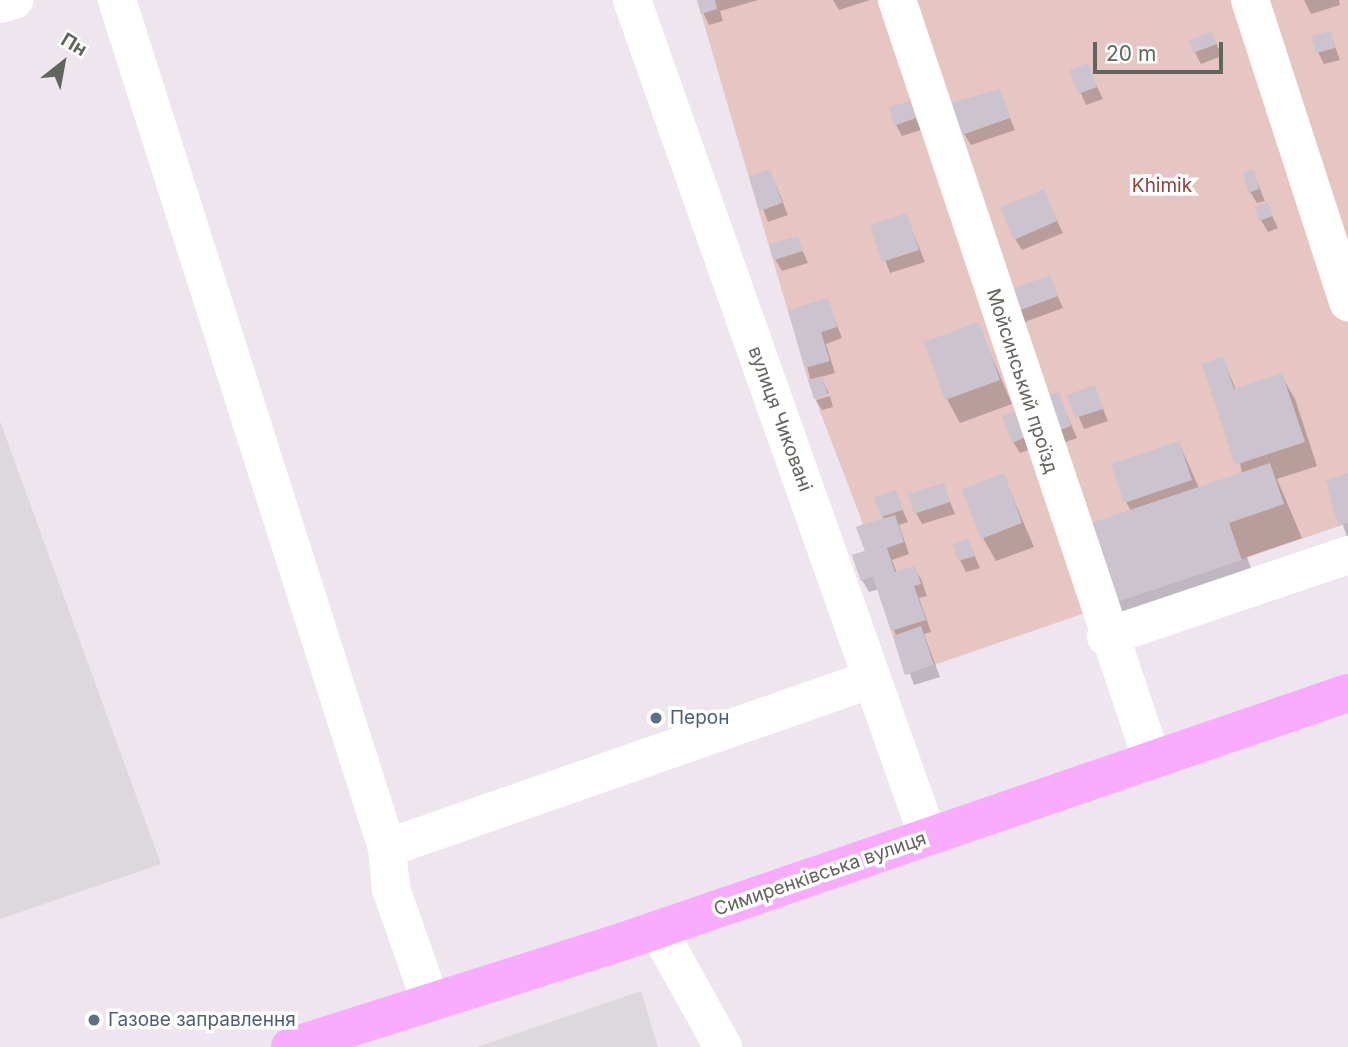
<!DOCTYPE html>
<meta charset="utf-8">
<style>
body{margin:0}
#map{position:relative;width:1348px;height:1047px;overflow:hidden;background:#eee5ef;font-family:Inter,sans-serif}
div>[style]{position:absolute}
.industrial>*{inset:0;background:#ddd8de}
.green>*{inset:0;background:#e7c5c2}
.shadow>*{inset:0;background:#0003}
.building>*{inset:0;background:#cbc3cd}
.minor>*{height:38px;margin:-19px;padding:0 19px;transform-origin:19px;border-radius:19px;background:#fff}
.major>*{height:38px;margin:-19px;padding:0 19px;transform-origin:19px;border-radius:19px;background:#f9abff}
.dots>*{width:19px;height:19px;translate:-50% -50%;box-sizing:border-box;border:4px solid #fff;border-radius:50%}
span{translate:-50% -50%;white-space:nowrap;text-align:center;line-height:1.15;-webkit-text-stroke:7px #fff;paint-order:stroke}
.park-label{font-size:19px;color:#8b4237}
.street-label{font-size:19px;color:#60665d}
.service-label{font-size:19px;color:#4e5e75}
.left{translate:0 -50%;text-align:left}
.north{position:absolute;left:28px;top:28px;width:70px;height:70px;-webkit-text-stroke:5px #fff;paint-order:stroke;rotate:31deg;font-size:19px;font-weight:700;line-height:28px;text-align:center;color:#60665d}
.north::after{content:'';display:block;margin:auto;width:24px;height:32px;background:#60665d;clip-path:polygon(50% 0,100% 100%,50% 72%,0 100%)}
.scale{position:absolute;left:1093px;top:42px;width:130px;height:32px;box-sizing:border-box;border:4px solid #60665d;border-top:0;padding-left:9px;font-size:21px;line-height:24px;white-space:nowrap;color:#60665d;-webkit-text-stroke:5px #fff;paint-order:stroke}
</style>
<div id="map">
<div class="industrial">
<div style="clip-path:polygon(0 421px,161px 864px,0 919px)"></div>
<div style="clip-path:polygon(641px 991px,658px 1047px,477px 1047px)"></div>
</div>
<div class="green">
<div style="clip-path:polygon(697px 0,885px 0,1088px 612px,905px 675px,874px 577px,861px 581px,852px 555px,865px 551px,856px 527px,863px 524px,808px 380px)"></div>
<div style="clip-path:polygon(906px 0,1348px 0,1348px 523px,1112px 604px)"></div>
</div>
<div class="shadow">
<div style="clip-path:polygon(697px 0,758px 0,720px 11px,723px 21px,709px 25px)"></div>
<div style="clip-path:polygon(833px 0,870px 0,839px 10px)"></div>
<div style="clip-path:polygon(1304px 0,1339px 0,1340px 5px,1311px 14px)"></div>
<div style="clip-path:polygon(1330px 33px,1340px 60px,1324px 64px,1318px 52px)"></div>
<div style="clip-path:polygon(1212px 34px,1222px 56px,1201px 64px,1195px 52px)"></div>
<div style="clip-path:polygon(1087px 66px,1103px 99px,1086px 105px,1071px 71px)"></div>
<div style="clip-path:polygon(999px 91px,1015px 130px,971px 145px,964px 134px)"></div>
<div style="clip-path:polygon(909px 103px,921px 130px,902px 136px,896px 125px)"></div>
<div style="clip-path:polygon(770px 171px,788px 215px,768px 222px,751px 178px)"></div>
<div style="clip-path:polygon(1253px 172px,1265px 201px,1257px 203px,1250px 192px)"></div>
<div style="clip-path:polygon(1043px 192px,1063px 233px,1022px 250px,1015px 239px)"></div>
<div style="clip-path:polygon(1267px 205px,1278px 228px,1268px 232px,1261px 220px)"></div>
<div style="clip-path:polygon(906px 215px,925px 262px,890px 273px,872px 226px)"></div>
<div style="clip-path:polygon(797px 238px,808px 263px,782px 271px,775px 259px)"></div>
<div style="clip-path:polygon(1049px 277px,1063px 308px,1022px 323px,1015px 312px)"></div>
<div style="clip-path:polygon(827px 300px,842px 338px,826px 344px,835px 373px,821px 377px,829px 393px,815px 397px,807px 367px)"></div>
<div style="clip-path:polygon(978px 325px,1012px 404px,960px 423px,947px 399px)"></div>
<div style="clip-path:polygon(1223px 359px,1236px 390px,1281px 375px,1295px 399px,1317px 466px,1277px 479px,1302px 538px,1247px 557px,1260px 594px,1133px 637px,1114px 603px,1131px 511px,1126px 502px,1179px 443px,1199px 488px,1242px 474px)"></div>
<div style="clip-path:polygon(1094px 387px,1108px 421px,1084px 429px,1070px 396px)"></div>
<div style="clip-path:polygon(1058px 395px,1077px 438px,1060px 444px)"></div>
<div style="clip-path:polygon(830px 396px,833px 407px,822px 410px,816px 400px)"></div>
<div style="clip-path:polygon(1015px 414px,1031px 449px,1020px 453px,1013px 442px)"></div>
<div style="clip-path:polygon(1348px 474px,1348px 540px,1328px 481px)"></div>
<div style="clip-path:polygon(1003px 475px,1034px 547px,996px 561px,983px 538px)"></div>
<div style="clip-path:polygon(943px 485px,955px 514px,922px 524px,916px 513px)"></div>
<div style="clip-path:polygon(895px 492px,908px 522px,899px 525px,909px 554px,892px 560px,897px 574px,914px 568px,921px 579px,927px 596px,919px 598px,931px 632px,924px 634px,940px 677px,914px 685px,879px 589px,869px 592px,862px 580px,867px 552px,884px 520px,877px 498px)"></div>
<div style="clip-path:polygon(968px 541px,980px 568px,966px 572px,960px 560px)"></div>
</div>
<div class="building">
<div style="clip-path:polygon(697px 0,715px 0,717px 9px,701px 14px)"></div>
<div style="clip-path:polygon(1331px 31px,1335px 48px,1316px 53px,1311px 36px)"></div>
<div style="clip-path:polygon(1212px 32px,1217px 44px,1193px 53px,1189px 40px)"></div>
<div style="clip-path:polygon(1088px 63px,1097px 87px,1078px 94px,1069px 70px)"></div>
<div style="clip-path:polygon(1000px 89px,1010px 118px,962px 135px,951px 103px)"></div>
<div style="clip-path:polygon(910px 101px,916px 118px,894px 126px,889px 107px)"></div>
<div style="clip-path:polygon(770px 169px,782px 203px,760px 211px,749px 177px)"></div>
<div style="clip-path:polygon(1254px 170px,1259px 189px,1248px 193px,1243px 172px)"></div>
<div style="clip-path:polygon(1044px 189px,1057px 221px,1014px 240px,1000px 208px)"></div>
<div style="clip-path:polygon(1268px 202px,1273px 216px,1259px 221px,1255px 207px)"></div>
<div style="clip-path:polygon(907px 213px,919px 250px,882px 262px,870px 225px)"></div>
<div style="clip-path:polygon(798px 236px,803px 251px,774px 260px,769px 244px)"></div>
<div style="clip-path:polygon(1050px 275px,1058px 296px,1013px 313px,1005px 292px)"></div>
<div style="clip-path:polygon(828px 298px,837px 327px,821px 332px,830px 361px,805px 368px,788px 310px)"></div>
<div style="clip-path:polygon(979px 322px,1000px 380px,945px 400px,924px 342px)"></div>
<div style="clip-path:polygon(1223px 357px,1234px 389px,1282px 373px,1305px 442px,1235px 465px,1202px 364px)"></div>
<div style="clip-path:polygon(822px 376px,828px 395px,814px 399px,808px 380px)"></div>
<div style="clip-path:polygon(1095px 385px,1103px 409px,1075px 418px,1067px 395px)"></div>
<div style="clip-path:polygon(1059px 392px,1071px 426px,1052px 433px,1040px 399px)"></div>
<div style="clip-path:polygon(1016px 411px,1026px 437px,1012px 443px,1002px 416px)"></div>
<div style="clip-path:polygon(1179px 441px,1192px 480px,1124px 503px,1111px 464px)"></div>
<div style="clip-path:polygon(1270px 463px,1284px 504px,1229px 523px,1242px 560px,1112px 604px,1085px 525px)"></div>
<div style="clip-path:polygon(1004px 473px,1022px 523px,981px 539px,962px 489px)"></div>
<div style="clip-path:polygon(1348px 473px,1348px 523px,1338px 526px,1326px 480px)"></div>
<div style="clip-path:polygon(944px 483px,950px 502px,914px 514px,908px 494px)"></div>
<div style="clip-path:polygon(896px 490px,903px 510px,881px 517px,874px 497px)"></div>
<div style="clip-path:polygon(895px 515px,904px 542px,887px 548px,895px 572px,915px 566px,921px 584px,914px 586px,926px 620px,891px 631px,873px 577px,861px 581px,852px 555px,865px 551px,856px 527px)"></div>
<div style="clip-path:polygon(969px 539px,975px 556px,958px 561px,953px 544px)"></div>
<div style="clip-path:polygon(921px 626px,934px 665px,905px 675px,893px 636px)"></div>
</div>
<div class="minor">
<div style="left:117px;top:0;width:890px;rotate:72.34deg"></div>
<div style="left:632px;top:0;width:888px;rotate:70.52deg"></div>
<div style="left:897px;top:0;width:802px;rotate:71.45deg"></div>
<div style="left:1250px;top:0;width:318px;rotate:72deg"></div>
<div style="left:0;top:4px;width:15px;rotate:-16deg"></div>
<div style="left:1106px;top:637px;width:256px;rotate:-18.7deg"></div>
<div style="left:658px;top:930px;width:134px;rotate:60.9deg"></div>
<div style="left:431px;top:1003px;width:121px;rotate:-109.3deg"></div>
<div style="left:391px;top:889px;width:41px;rotate:-95.6deg"></div>
<div style="left:387px;top:848px;width:514px;rotate:-19.21deg"></div>
</div>
<div class="major">
<div style="left:290px;top:1047px;width:350px;rotate:-17.6deg"></div>
<div style="left:624px;top:941px;width:765px;rotate:-18.91deg"></div>
</div>
<div class="dots">
<div style="left:656px;top:718px;background:#5c6f8a"></div>
<div style="left:94px;top:1020px;background:#5c6f8a"></div>
</div>
<div class="park-label">
<span style="left:1162px;top:186px">Khimik</span>
</div>
<div class="street-label">
<span style="left:1022px;top:381px;rotate:72deg">Мойсинський проїзд</span>
<span style="left:780px;top:419px;rotate:70deg">вулиця Чиковані</span>
<span style="left:820px;top:874px;rotate:-19deg">Симиренківська вулиця</span>
</div>
<div class="service-label">
<span class="left" style="left:670px;top:718px">Перон</span>
<span class="left" style="left:108px;top:1020px">Газове заправлення</span>
</div>
<div class="north">Пн</div>
<div class="scale">20 m</div>
</div>
